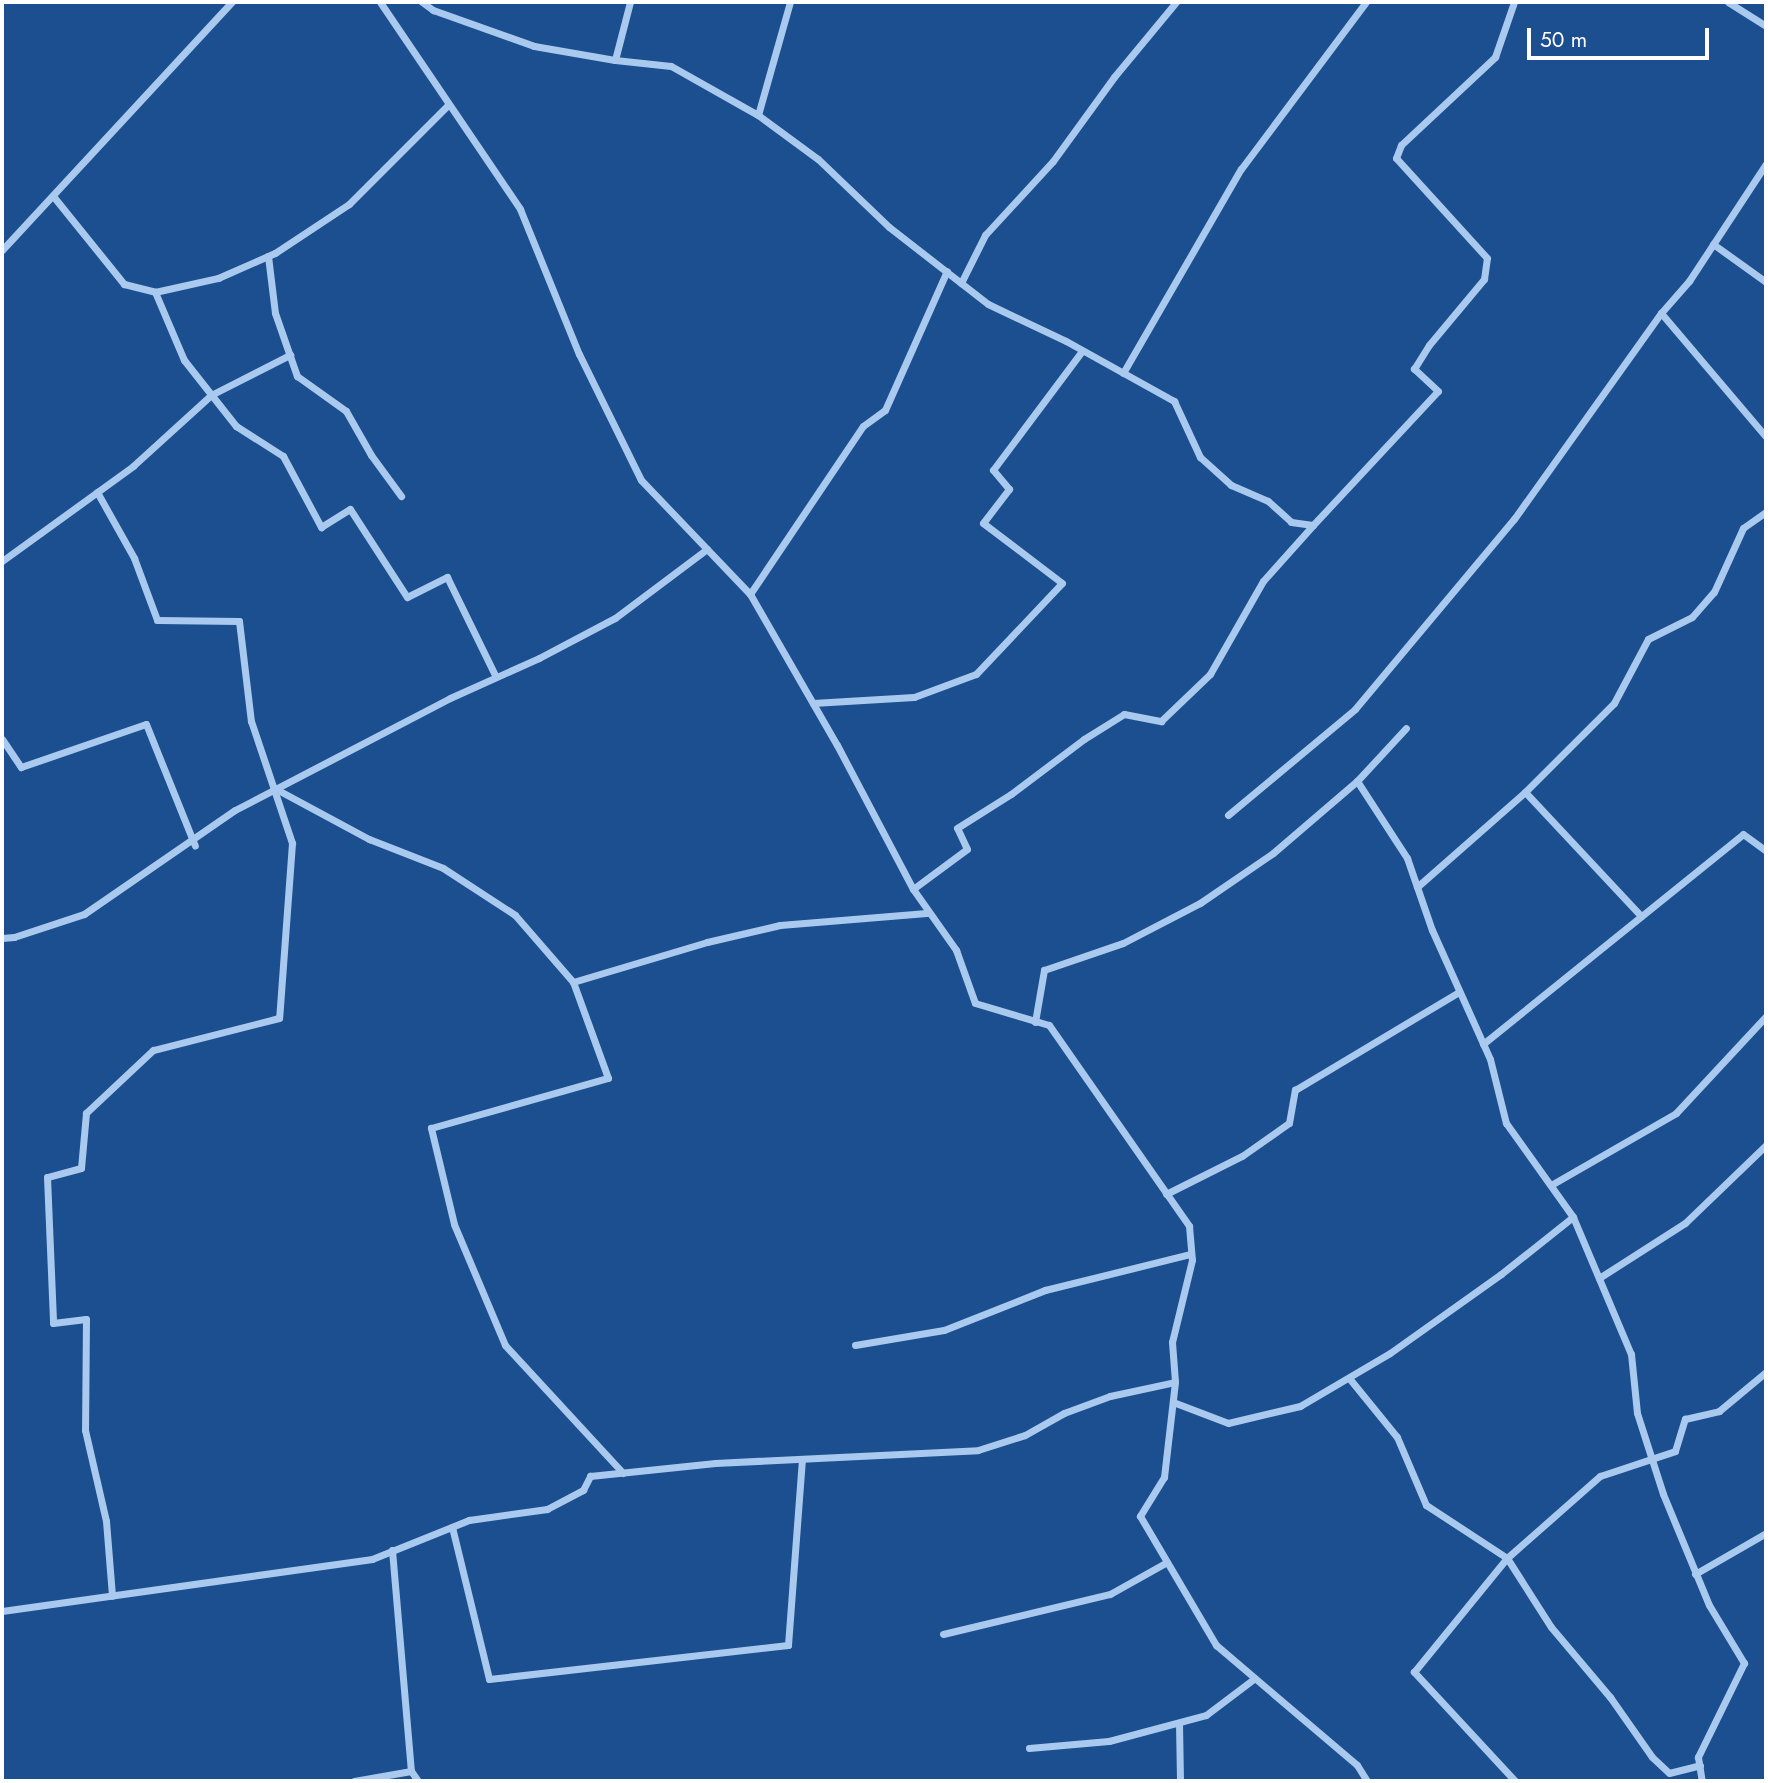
<!DOCTYPE html>
<style>
body{margin:0}
#map{position:relative;width:1768px;height:1783px;overflow:hidden;background:#1b4f8f;font-family:Jost,sans-serif}
div>[style]{position:absolute}
.street>*{height:7px;margin:-3.5px;padding:0 3.5px;transform-origin:3.5px;border-radius:3.5px;background:#a9c9ee}
span{translate:-50% -50%;white-space:nowrap;text-align:center;line-height:1.15;-webkit-text-stroke:7px #1b4f8f;paint-order:stroke}
.frame{position:absolute;inset:0;border:4px solid #fff;pointer-events:none}
.scale{position:absolute;left:1527px;top:28px;width:182px;height:32px;box-sizing:border-box;border:4px solid #fff;border-top:0;padding-left:9px;font-size:21px;line-height:24px;white-space:nowrap;color:#fff;-webkit-text-stroke:5px #1b4f8f;paint-order:stroke}
</style>
<div id="map">
<div class="street">
<div style="left:380px;top:2px;width:250px;rotate:55.9deg"></div>
<div style="left:520px;top:209px;width:157px;rotate:67.9deg"></div>
<div style="left:579px;top:354px;width:140px;rotate:63.8deg"></div>
<div style="left:641px;top:480px;width:158px;rotate:46.3deg"></div>
<div style="left:750px;top:594px;width:174px;rotate:60.1deg"></div>
<div style="left:837px;top:745px;width:163px;rotate:62.2deg"></div>
<div style="left:913px;top:889px;width:75px;rotate:54.8deg"></div>
<div style="left:956px;top:950px;width:56px;rotate:70.3deg"></div>
<div style="left:975px;top:1003px;width:77px;rotate:16.6deg"></div>
<div style="left:1049px;top:1025px;width:245px;rotate:55.1deg"></div>
<div style="left:1189px;top:1226px;width:34px;rotate:85deg"></div>
<div style="left:1192px;top:1260px;width:84px;rotate:103.7deg"></div>
<div style="left:1172px;top:1342px;width:40px;rotate:85.7deg"></div>
<div style="left:1175px;top:1382px;width:96px;rotate:96.6deg"></div>
<div style="left:1164px;top:1477px;width:46px;rotate:121.6deg"></div>
<div style="left:1140px;top:1516px;width:150px;rotate:59.5deg"></div>
<div style="left:1216px;top:1645px;width:185px;rotate:40.4deg"></div>
<div style="left:1357px;top:1765px;width:19px;rotate:58deg"></div>
<div style="left:422px;top:2px;width:14px;rotate:36deg"></div>
<div style="left:433px;top:10px;width:107px;rotate:19.6deg"></div>
<div style="left:534px;top:46px;width:82px;rotate:9.8deg"></div>
<div style="left:615px;top:60px;width:56px;rotate:6.1deg"></div>
<div style="left:671px;top:66px;width:100px;rotate:29.4deg"></div>
<div style="left:758px;top:115px;width:74px;rotate:36.3deg"></div>
<div style="left:818px;top:159px;width:98px;rotate:43.8deg"></div>
<div style="left:889px;top:227px;width:125px;rotate:37.9deg"></div>
<div style="left:988px;top:304px;width:86px;rotate:25.4deg"></div>
<div style="left:1066px;top:341px;width:124px;rotate:29.1deg"></div>
<div style="left:1174px;top:401px;width:62px;rotate:65.1deg"></div>
<div style="left:1200px;top:457px;width:42px;rotate:42.1deg"></div>
<div style="left:1231px;top:485px;width:40px;rotate:23.4deg"></div>
<div style="left:1268px;top:501px;width:31px;rotate:42deg"></div>
<div style="left:1291px;top:522px;width:22px;rotate:8deg"></div>
<div style="left:1313px;top:525px;width:183px;rotate:-47deg"></div>
<div style="left:1438px;top:391px;width:33px;rotate:-137deg"></div>
<div style="left:1414px;top:369px;width:28px;rotate:-58deg"></div>
<div style="left:1429px;top:345px;width:86px;rotate:-50.2deg"></div>
<div style="left:1484px;top:279px;width:21px;rotate:-82deg"></div>
<div style="left:1487px;top:258px;width:135px;rotate:-132.3deg"></div>
<div style="left:1396px;top:158px;width:14px;rotate:-69deg"></div>
<div style="left:1401px;top:145px;width:129px;rotate:-43.1deg"></div>
<div style="left:1495px;top:57px;width:58px;rotate:-70.9deg"></div>
<div style="left:1728px;top:2px;width:45px;rotate:32.3deg"></div>
<div style="left:615px;top:60px;width:60px;rotate:-75.5deg"></div>
<div style="left:758px;top:115px;width:117px;rotate:-74.2deg"></div>
<div style="left:53px;top:196px;width:113px;rotate:51.1deg"></div>
<div style="left:124px;top:284px;width:32px;rotate:14deg"></div>
<div style="left:155px;top:292px;width:74px;rotate:66.9deg"></div>
<div style="left:184px;top:360px;width:84px;rotate:51.8deg"></div>
<div style="left:236px;top:426px;width:56px;rotate:32.6deg"></div>
<div style="left:283px;top:456px;width:81px;rotate:61.8deg"></div>
<div style="left:321px;top:527px;width:34px;rotate:-32deg"></div>
<div style="left:350px;top:509px;width:105px;rotate:57.1deg"></div>
<div style="left:407px;top:597px;width:45px;rotate:-26.6deg"></div>
<div style="left:447px;top:577px;width:111px;rotate:63.9deg"></div>
<div style="left:1713px;top:244px;width:65px;rotate:35.6deg"></div>
<div style="left:2px;top:250px;width:338px;rotate:-47.2deg"></div>
<div style="left:268px;top:256px;width:57px;rotate:83deg"></div>
<div style="left:275px;top:313px;width:67px;rotate:70.8deg"></div>
<div style="left:297px;top:376px;width:60px;rotate:35.5deg"></div>
<div style="left:346px;top:411px;width:51px;rotate:60.4deg"></div>
<div style="left:371px;top:455px;width:51px;rotate:53.8deg"></div>
<div style="left:961px;top:283px;width:54px;rotate:-63.4deg"></div>
<div style="left:985px;top:235px;width:100px;rotate:-47.4deg"></div>
<div style="left:1053px;top:161px;width:104px;rotate:-54deg"></div>
<div style="left:1114px;top:77px;width:97px;rotate:-50.4deg"></div>
<div style="left:155px;top:292px;width:65px;rotate:-12.5deg"></div>
<div style="left:218px;top:278px;width:62px;rotate:-23.7deg"></div>
<div style="left:275px;top:253px;width:89px;rotate:-33.5deg"></div>
<div style="left:349px;top:204px;width:141px;rotate:-45deg"></div>
<div style="left:1661px;top:313px;width:162px;rotate:49.7deg"></div>
<div style="left:1123px;top:373px;width:236px;rotate:-60deg"></div>
<div style="left:1241px;top:169px;width:209px;rotate:-53.2deg"></div>
<div style="left:97px;top:492px;width:76px;rotate:60.7deg"></div>
<div style="left:134px;top:558px;width:66px;rotate:69.6deg"></div>
<div style="left:157px;top:620px;width:82px;rotate:0.7deg"></div>
<div style="left:239px;top:621px;width:101px;rotate:83.2deg"></div>
<div style="left:251px;top:721px;width:129px;rotate:71.4deg"></div>
<div style="left:292px;top:843px;width:175px;rotate:94.2deg"></div>
<div style="left:279px;top:1018px;width:130px;rotate:165.7deg"></div>
<div style="left:153px;top:1050px;width:92px;rotate:136.8deg"></div>
<div style="left:86px;top:1113px;width:55px;rotate:95.2deg"></div>
<div style="left:81px;top:1168px;width:35px;rotate:165deg"></div>
<div style="left:47px;top:1177px;width:146px;rotate:87.6deg"></div>
<div style="left:53px;top:1323px;width:33px;rotate:-7deg"></div>
<div style="left:86px;top:1319px;width:111px;rotate:90.5deg"></div>
<div style="left:85px;top:1430px;width:93px;rotate:77deg"></div>
<div style="left:106px;top:1521px;width:75px;rotate:85.4deg"></div>
<div style="left:2px;top:561px;width:162px;rotate:-35.9deg"></div>
<div style="left:133px;top:466px;width:105px;rotate:-42.3deg"></div>
<div style="left:211px;top:395px;width:89px;rotate:-26.9deg"></div>
<div style="left:750px;top:594px;width:202px;rotate:-56.1deg"></div>
<div style="left:863px;top:426px;width:27px;rotate:-36deg"></div>
<div style="left:885px;top:410px;width:152px;rotate:-66deg"></div>
<div style="left:813px;top:703px;width:101px;rotate:-3.4deg"></div>
<div style="left:914px;top:697px;width:66px;rotate:-20.4deg"></div>
<div style="left:976px;top:674px;width:125px;rotate:-46.6deg"></div>
<div style="left:1062px;top:583px;width:99px;rotate:-142.8deg"></div>
<div style="left:983px;top:523px;width:43px;rotate:-52.6deg"></div>
<div style="left:1009px;top:489px;width:25px;rotate:-130deg"></div>
<div style="left:993px;top:470px;width:149px;rotate:-53.2deg"></div>
<div style="left:2px;top:739px;width:34px;rotate:56deg"></div>
<div style="left:21px;top:767px;width:132px;rotate:-19deg"></div>
<div style="left:146px;top:724px;width:131px;rotate:68.1deg"></div>
<div style="left:1357px;top:781px;width:92px;rotate:57deg"></div>
<div style="left:1407px;top:858px;width:76px;rotate:70.9deg"></div>
<div style="left:1432px;top:930px;width:141px;rotate:65.8deg"></div>
<div style="left:1490px;top:1059px;width:66px;rotate:76deg"></div>
<div style="left:1506px;top:1123px;width:115px;rotate:54.5deg"></div>
<div style="left:1573px;top:1217px;width:149px;rotate:67.1deg"></div>
<div style="left:1631px;top:1354px;width:59px;rotate:84.2deg"></div>
<div style="left:1637px;top:1413px;width:85px;rotate:72.2deg"></div>
<div style="left:1663px;top:1494px;width:120px;rotate:67.5deg"></div>
<div style="left:1709px;top:1605px;width:68px;rotate:58.9deg"></div>
<div style="left:1744px;top:1663px;width:105px;rotate:116.1deg"></div>
<div style="left:1698px;top:1757px;width:24px;rotate:81deg"></div>
<div style="left:276px;top:789px;width:106px;rotate:28.3deg"></div>
<div style="left:369px;top:839px;width:79px;rotate:21.4deg"></div>
<div style="left:443px;top:868px;width:86px;rotate:33.1deg"></div>
<div style="left:515px;top:915px;width:89px;rotate:49.1deg"></div>
<div style="left:1525px;top:792px;width:170px;rotate:46.9deg"></div>
<div style="left:1228px;top:815px;width:165px;rotate:-39.8deg"></div>
<div style="left:1355px;top:709px;width:248px;rotate:-50.1deg"></div>
<div style="left:1514px;top:519px;width:253px;rotate:-54.5deg"></div>
<div style="left:1661px;top:313px;width:43px;rotate:-48.8deg"></div>
<div style="left:1689px;top:281px;width:140px;rotate:-56.7deg"></div>
<div style="left:1417px;top:887px;width:144px;rotate:-41.3deg"></div>
<div style="left:1525px;top:792px;width:126px;rotate:-45deg"></div>
<div style="left:1614px;top:703px;width:72px;rotate:-62deg"></div>
<div style="left:1648px;top:639px;width:49px;rotate:-26.6deg"></div>
<div style="left:1692px;top:617px;width:33px;rotate:-49deg"></div>
<div style="left:1714px;top:592px;width:70px;rotate:-65.6deg"></div>
<div style="left:1743px;top:528px;width:28px;rotate:-35deg"></div>
<div style="left:913px;top:889px;width:67px;rotate:-36.5deg"></div>
<div style="left:967px;top:849px;width:23px;rotate:-115deg"></div>
<div style="left:957px;top:828px;width:64px;rotate:-32.2deg"></div>
<div style="left:1011px;top:794px;width:91px;rotate:-37deg"></div>
<div style="left:1084px;top:739px;width:47px;rotate:-32deg"></div>
<div style="left:1124px;top:714px;width:38px;rotate:11deg"></div>
<div style="left:1161px;top:721px;width:68px;rotate:-43.8deg"></div>
<div style="left:1210px;top:674px;width:107px;rotate:-60.3deg"></div>
<div style="left:1263px;top:581px;width:75px;rotate:-48.2deg"></div>
<div style="left:2px;top:938px;width:12px;rotate:-5deg"></div>
<div style="left:14px;top:937px;width:74px;rotate:-18.2deg"></div>
<div style="left:84px;top:914px;width:183px;rotate:-34.6deg"></div>
<div style="left:235px;top:810px;width:242px;rotate:-27.5deg"></div>
<div style="left:450px;top:698px;width:98px;rotate:-24.2deg"></div>
<div style="left:539px;top:658px;width:86px;rotate:-27.8deg"></div>
<div style="left:615px;top:618px;width:115px;rotate:-36.9deg"></div>
<div style="left:1035px;top:1022px;width:53px;rotate:-80.2deg"></div>
<div style="left:1044px;top:970px;width:83px;rotate:-18.9deg"></div>
<div style="left:1123px;top:943px;width:87px;rotate:-27.5deg"></div>
<div style="left:1200px;top:903px;width:88px;rotate:-34.4deg"></div>
<div style="left:1273px;top:853px;width:111px;rotate:-40.6deg"></div>
<div style="left:1357px;top:781px;width:72px;rotate:-47.2deg"></div>
<div style="left:1483px;top:1044px;width:334px;rotate:-38.9deg"></div>
<div style="left:1743px;top:834px;width:29px;rotate:36deg"></div>
<div style="left:1551px;top:1185px;width:144px;rotate:-29.9deg"></div>
<div style="left:1676px;top:1113px;width:132px;rotate:-47.1deg"></div>
<div style="left:1166px;top:1194px;width:85px;rotate:-26.6deg"></div>
<div style="left:1242px;top:1156px;width:57px;rotate:-35.1deg"></div>
<div style="left:1289px;top:1123px;width:34px;rotate:-80deg"></div>
<div style="left:1295px;top:1090px;width:191px;rotate:-30.9deg"></div>
<div style="left:1599px;top:1278px;width:102px;rotate:-32.6deg"></div>
<div style="left:1685px;top:1223px;width:112px;rotate:-43.9deg"></div>
<div style="left:855px;top:1345px;width:90px;rotate:-9.6deg"></div>
<div style="left:944px;top:1330px;width:109px;rotate:-21.6deg"></div>
<div style="left:1045px;top:1290px;width:150px;rotate:-13.9deg"></div>
<div style="left:1349px;top:1378px;width:76px;rotate:50.9deg"></div>
<div style="left:1397px;top:1437px;width:74px;rotate:66.9deg"></div>
<div style="left:1426px;top:1505px;width:97px;rotate:33.2deg"></div>
<div style="left:1507px;top:1558px;width:82px;rotate:57.5deg"></div>
<div style="left:1551px;top:1627px;width:92px;rotate:49.9deg"></div>
<div style="left:1610px;top:1697px;width:73px;rotate:55deg"></div>
<div style="left:1652px;top:1757px;width:23px;rotate:43deg"></div>
<div style="left:1669px;top:1773px;width:32px;rotate:-14deg"></div>
<div style="left:1173px;top:1402px;width:59px;rotate:20.9deg"></div>
<div style="left:1228px;top:1423px;width:74px;rotate:-13.3deg"></div>
<div style="left:1300px;top:1406px;width:104px;rotate:-30.5deg"></div>
<div style="left:1390px;top:1353px;width:136px;rotate:-35.4deg"></div>
<div style="left:1501px;top:1274px;width:92px;rotate:-38.4deg"></div>
<div style="left:623px;top:1473px;width:174px;rotate:-132.7deg"></div>
<div style="left:505px;top:1345px;width:131px;rotate:-112.9deg"></div>
<div style="left:454px;top:1224px;width:99px;rotate:-103.5deg"></div>
<div style="left:431px;top:1128px;width:184px;rotate:-15.8deg"></div>
<div style="left:608px;top:1078px;width:102px;rotate:-110deg"></div>
<div style="left:573px;top:982px;width:140px;rotate:-16.6deg"></div>
<div style="left:707px;top:942px;width:75px;rotate:-13.1deg"></div>
<div style="left:780px;top:925px;width:147px;rotate:-4.7deg"></div>
<div style="left:452px;top:1527px;width:156px;rotate:76.3deg"></div>
<div style="left:489px;top:1679px;width:301px;rotate:-6.5deg"></div>
<div style="left:788px;top:1645px;width:186px;rotate:-85.7deg"></div>
<div style="left:392px;top:1550px;width:222px;rotate:85.1deg"></div>
<div style="left:411px;top:1771px;width:12px;rotate:55deg"></div>
<div style="left:1695px;top:1574px;width:82px;rotate:-30deg"></div>
<div style="left:2px;top:1611px;width:374px;rotate:-8deg"></div>
<div style="left:372px;top:1559px;width:105px;rotate:-21.9deg"></div>
<div style="left:469px;top:1520px;width:79px;rotate:-8deg"></div>
<div style="left:547px;top:1509px;width:41px;rotate:-27.8deg"></div>
<div style="left:583px;top:1490px;width:16px;rotate:-63deg"></div>
<div style="left:590px;top:1476px;width:126px;rotate:-5.9deg"></div>
<div style="left:715px;top:1463px;width:263px;rotate:-2.8deg"></div>
<div style="left:978px;top:1450px;width:49px;rotate:-17.7deg"></div>
<div style="left:1025px;top:1435px;width:45px;rotate:-29.4deg"></div>
<div style="left:1064px;top:1413px;width:49px;rotate:-20.3deg"></div>
<div style="left:1110px;top:1396px;width:66px;rotate:-12.2deg"></div>
<div style="left:943px;top:1634px;width:172px;rotate:-13.5deg"></div>
<div style="left:1110px;top:1594px;width:65px;rotate:-29.3deg"></div>
<div style="left:1179px;top:1723px;width:58px;rotate:89deg"></div>
<div style="left:1029px;top:1748px;width:80px;rotate:-5deg"></div>
<div style="left:1109px;top:1741px;width:100px;rotate:-15deg"></div>
<div style="left:1206px;top:1715px;width:61px;rotate:-37.1deg"></div>
<div style="left:354px;top:1781px;width:58px;rotate:-10deg"></div>
<div style="left:1515px;top:1781px;width:149px;rotate:-132.8deg"></div>
<div style="left:1414px;top:1672px;width:147px;rotate:-50.8deg"></div>
<div style="left:1507px;top:1558px;width:124px;rotate:-41.4deg"></div>
<div style="left:1600px;top:1476px;width:79px;rotate:-18.4deg"></div>
<div style="left:1675px;top:1451px;width:34px;rotate:-73deg"></div>
<div style="left:1685px;top:1419px;width:35px;rotate:-13deg"></div>
<div style="left:1719px;top:1411px;width:61px;rotate:-39.7deg"></div>
</div>
<div class="frame"></div>
<div class="scale">50 m</div>
</div>
